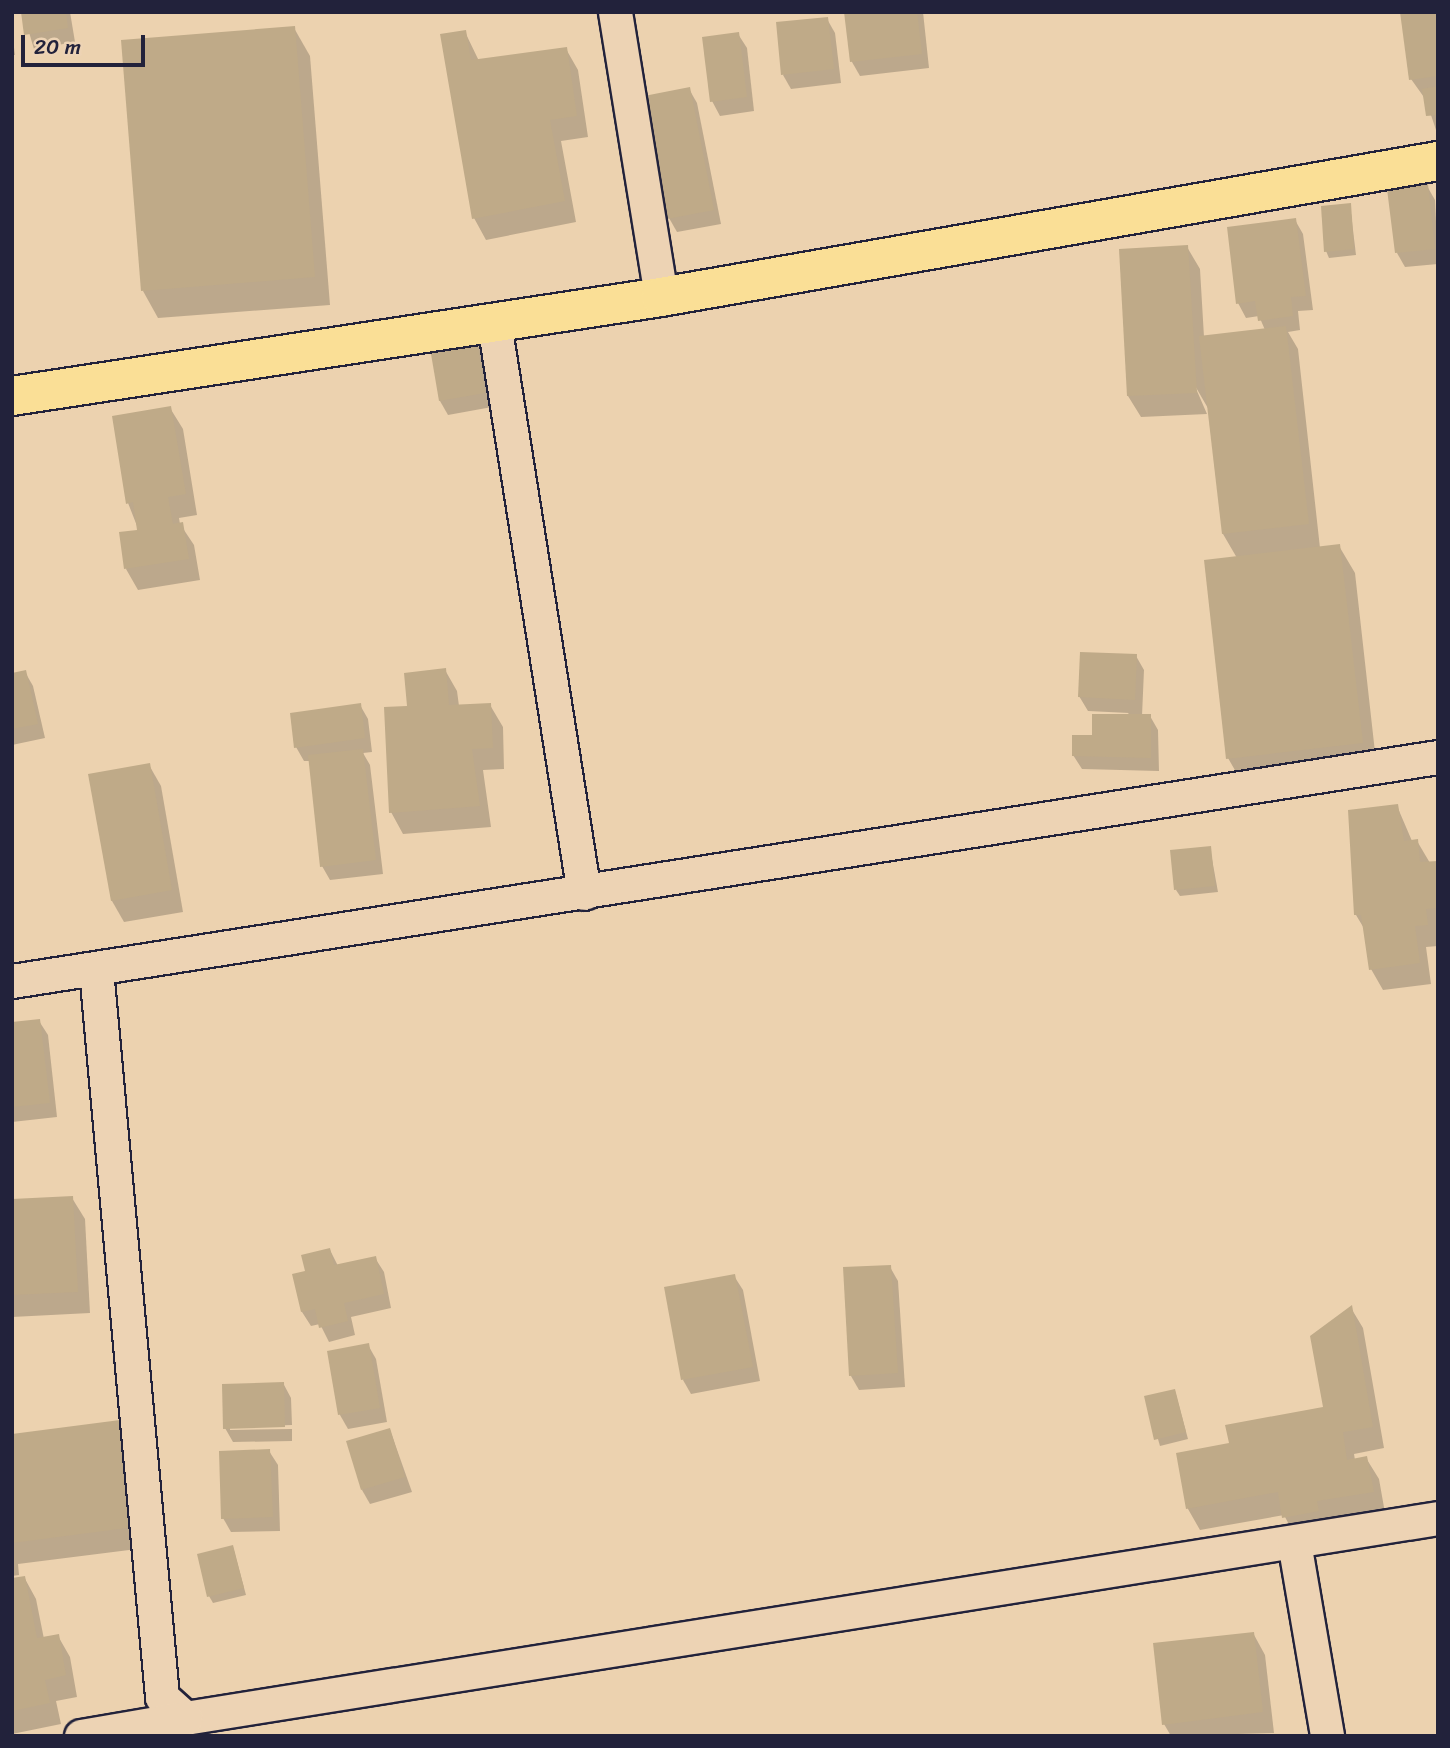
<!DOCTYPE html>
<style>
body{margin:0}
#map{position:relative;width:1450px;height:1748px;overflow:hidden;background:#ecd2af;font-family:Sriracha,sans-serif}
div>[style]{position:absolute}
.shadow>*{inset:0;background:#0003}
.building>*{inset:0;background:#bfaa88}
.roads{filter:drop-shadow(2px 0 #22223b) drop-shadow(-2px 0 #22223b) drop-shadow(0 2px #22223b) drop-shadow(0 -2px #22223b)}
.minor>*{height:33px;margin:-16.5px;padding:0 16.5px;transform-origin:16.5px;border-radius:16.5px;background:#edd3b4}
.trunk>*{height:38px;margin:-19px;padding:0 19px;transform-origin:19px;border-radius:19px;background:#fadf96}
span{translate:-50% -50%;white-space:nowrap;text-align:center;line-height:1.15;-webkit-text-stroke:6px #edd3b4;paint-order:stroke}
.frame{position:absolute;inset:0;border:14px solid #22223b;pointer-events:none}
.scale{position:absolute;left:21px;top:35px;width:124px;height:32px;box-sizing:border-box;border:4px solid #22223b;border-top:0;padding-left:9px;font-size:21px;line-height:24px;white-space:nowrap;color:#22223b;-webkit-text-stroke:5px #edd3b4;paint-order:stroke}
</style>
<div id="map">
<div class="shadow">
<div style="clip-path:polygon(23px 12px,70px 12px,75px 42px,34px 49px)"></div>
<div style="clip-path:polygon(846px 12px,923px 12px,929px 68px,860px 76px,852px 62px)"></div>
<div style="clip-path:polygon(1438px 12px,1438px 130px,1436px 130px,1426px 100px,1411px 79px)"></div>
<div style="clip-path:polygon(827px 19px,835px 33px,841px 83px,791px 89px,783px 75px)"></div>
<div style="clip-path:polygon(294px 28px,310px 56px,330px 305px,158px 318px,143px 291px)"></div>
<div style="clip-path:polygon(465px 32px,479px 61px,566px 49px,578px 70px,588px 137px,561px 141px,576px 222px,486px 240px,474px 218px)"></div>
<div style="clip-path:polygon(12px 33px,15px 55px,12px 55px)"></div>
<div style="clip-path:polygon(738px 34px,747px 48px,754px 111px,720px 116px,712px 101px)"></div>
<div style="clip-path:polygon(689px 89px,697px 103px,721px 224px,677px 232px,669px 218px)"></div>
<div style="clip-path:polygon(1427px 186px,1435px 200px,1438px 264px,1405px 267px,1397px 253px)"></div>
<div style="clip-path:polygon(1350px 205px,1356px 255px,1329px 258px,1326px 251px)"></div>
<div style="clip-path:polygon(1295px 220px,1303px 234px,1313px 310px,1298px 311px,1300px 330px,1288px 332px,1298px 349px,1320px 548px,1339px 546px,1355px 573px,1377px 770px,1244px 786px,1228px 758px,1237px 558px,1223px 534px,1209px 410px,1194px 384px,1207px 414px,1141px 417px,1128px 396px,1187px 247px,1200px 269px,1204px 337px,1265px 330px,1259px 316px,1246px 318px,1238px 303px)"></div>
<div style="clip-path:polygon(476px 342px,484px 357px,492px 407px,448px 415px,440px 401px,432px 349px)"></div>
<div style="clip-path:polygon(170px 408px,183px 429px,197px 515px,179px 518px,180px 524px,194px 545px,200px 580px,138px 590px,126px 569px,139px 531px,128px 503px)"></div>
<div style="clip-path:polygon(1136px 656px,1144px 670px,1142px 716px,1150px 716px,1158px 730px,1159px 771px,1082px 769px,1073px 755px,1129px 713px,1088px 711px,1079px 696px)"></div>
<div style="clip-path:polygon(445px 670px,457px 691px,459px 706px,490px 705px,503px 727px,504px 769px,483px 770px,491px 827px,403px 834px,391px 812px,409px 708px)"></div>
<div style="clip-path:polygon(25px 672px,33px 686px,45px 738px,12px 745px,12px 675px)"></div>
<div style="clip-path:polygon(360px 705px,368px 719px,372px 752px,363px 753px,370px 765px,383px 874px,330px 880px,322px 866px,310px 761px,304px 761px,296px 747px)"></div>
<div style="clip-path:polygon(149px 765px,161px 786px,183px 912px,124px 922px,112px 901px,90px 775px)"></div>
<div style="clip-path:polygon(1397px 806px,1412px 841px,1417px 841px,1430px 863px,1438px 862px,1438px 946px,1426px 947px,1431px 984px,1383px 990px,1371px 969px,1365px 930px,1356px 915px)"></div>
<div style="clip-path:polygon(1210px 848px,1218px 892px,1180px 896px,1176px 890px)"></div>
<div style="clip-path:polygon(39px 1021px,48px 1035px,57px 1117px,12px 1122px,12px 1024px)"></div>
<div style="clip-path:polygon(72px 1198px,85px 1219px,90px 1313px,12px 1317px,12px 1201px)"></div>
<div style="clip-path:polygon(330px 1250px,338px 1266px,375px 1258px,384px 1272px,391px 1308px,351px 1317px,355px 1335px,329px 1342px,320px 1324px,311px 1326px,302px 1312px,307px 1272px)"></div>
<div style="clip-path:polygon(890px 1267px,898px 1281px,905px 1387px,859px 1390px,851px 1376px)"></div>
<div style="clip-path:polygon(734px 1276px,743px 1290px,760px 1381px,691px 1394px,683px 1380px)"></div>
<div style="clip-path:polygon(1351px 1308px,1363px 1328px,1384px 1448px,1354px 1454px,1355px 1460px,1366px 1458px,1379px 1479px,1385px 1513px,1296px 1538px,1284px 1515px,1200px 1530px,1188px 1509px,1178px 1454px,1231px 1444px,1325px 1409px)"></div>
<div style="clip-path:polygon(368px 1345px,376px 1359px,387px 1422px,348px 1429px,340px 1415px,329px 1353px)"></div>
<div style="clip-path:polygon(283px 1383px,291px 1398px,292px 1425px,230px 1427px,230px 1430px,292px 1429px,292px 1441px,233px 1442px,225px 1428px)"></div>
<div style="clip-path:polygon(1175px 1391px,1188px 1439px,1160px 1446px,1146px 1398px)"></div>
<div style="clip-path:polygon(119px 1422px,145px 1548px,18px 1564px,19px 1575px,12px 1576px,12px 1436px)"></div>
<div style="clip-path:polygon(390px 1430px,412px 1492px,370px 1504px,362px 1490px)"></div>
<div style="clip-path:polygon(269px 1451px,278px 1465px,280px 1531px,231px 1532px,223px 1518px)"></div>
<div style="clip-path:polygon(233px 1547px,246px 1595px,213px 1603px,209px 1596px)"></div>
<div style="clip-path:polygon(24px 1577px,36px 1599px,44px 1639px,58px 1636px,70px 1657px,77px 1697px,56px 1701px,61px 1724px,12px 1734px,12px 1580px)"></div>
<div style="clip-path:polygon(1253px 1633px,1265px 1655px,1274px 1733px,1171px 1736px,1164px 1724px)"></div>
</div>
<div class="building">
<div style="clip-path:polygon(21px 12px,66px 12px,68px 28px,24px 35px)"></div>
<div style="clip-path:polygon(844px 12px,917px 12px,922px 54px,850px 62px)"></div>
<div style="clip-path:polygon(1400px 12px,1438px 12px,1438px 76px,1409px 80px)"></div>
<div style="clip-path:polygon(828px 17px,834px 69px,781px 75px,776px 22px)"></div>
<div style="clip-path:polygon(295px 26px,315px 277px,141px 291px,121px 40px)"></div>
<div style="clip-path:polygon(466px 30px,471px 60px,567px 47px,577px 116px,550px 120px,565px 201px,472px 219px,440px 34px)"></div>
<div style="clip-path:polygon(739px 32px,747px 97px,710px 102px,702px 37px)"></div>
<div style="clip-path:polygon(1438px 86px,1438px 115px,1426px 116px,1422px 89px)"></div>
<div style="clip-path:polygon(690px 87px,714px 210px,667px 219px,644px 96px)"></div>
<div style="clip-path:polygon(1428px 184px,1435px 249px,1395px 253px,1387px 189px)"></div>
<div style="clip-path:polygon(1351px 203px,1354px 249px,1324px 252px,1321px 206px)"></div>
<div style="clip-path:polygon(1296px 218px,1306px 296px,1291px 297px,1293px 316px,1258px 321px,1255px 301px,1236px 304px,1227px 227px)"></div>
<div style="clip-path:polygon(1188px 245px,1197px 393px,1127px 396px,1119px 249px)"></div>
<div style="clip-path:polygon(1286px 326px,1309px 524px,1222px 534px,1199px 336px)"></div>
<div style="clip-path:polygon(477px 340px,485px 393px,439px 401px,430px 348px)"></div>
<div style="clip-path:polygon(171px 406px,186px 494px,168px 497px,173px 524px,183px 522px,189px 559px,124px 569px,119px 532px,137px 530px,133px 502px,126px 504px,112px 416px)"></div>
<div style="clip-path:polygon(1340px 544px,1363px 743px,1226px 759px,1204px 560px)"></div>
<div style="clip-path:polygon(1080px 652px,1137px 654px,1135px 700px,1078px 697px)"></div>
<div style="clip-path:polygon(446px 668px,449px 705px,491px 703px,493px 748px,472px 749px,480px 806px,389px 813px,384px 707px,407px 706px,404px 673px)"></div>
<div style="clip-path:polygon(26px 670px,38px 724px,12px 729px,12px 673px)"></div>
<div style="clip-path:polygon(361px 703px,365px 738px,294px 748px,290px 713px)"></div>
<div style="clip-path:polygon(1092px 714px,1151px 714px,1151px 758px,1072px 756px,1072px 735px,1092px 735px)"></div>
<div style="clip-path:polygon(363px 749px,376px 860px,320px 867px,308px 755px)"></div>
<div style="clip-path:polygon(150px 763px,172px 890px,111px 901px,88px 774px)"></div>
<div style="clip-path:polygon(1398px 804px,1404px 841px,1418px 839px,1420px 862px,1438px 861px,1438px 908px,1426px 909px,1428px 925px,1415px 926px,1420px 963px,1369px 970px,1361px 915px,1354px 915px,1348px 810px)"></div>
<div style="clip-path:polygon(1211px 846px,1215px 886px,1174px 890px,1170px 850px)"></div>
<div style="clip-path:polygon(40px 1019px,50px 1103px,12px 1107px,12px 1022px)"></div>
<div style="clip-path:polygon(73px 1196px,78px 1292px,12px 1295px,12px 1199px)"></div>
<div style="clip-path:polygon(330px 1248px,334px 1265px,376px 1256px,384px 1294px,344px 1303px,348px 1321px,319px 1328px,315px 1309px,301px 1312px,292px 1274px,305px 1271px,301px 1255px)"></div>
<div style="clip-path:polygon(891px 1265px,898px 1373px,849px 1376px,843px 1267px)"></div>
<div style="clip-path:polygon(735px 1274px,753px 1367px,681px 1380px,664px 1287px)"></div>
<div style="clip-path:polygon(1352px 1305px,1373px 1427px,1343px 1432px,1347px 1460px,1367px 1456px,1374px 1492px,1317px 1501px,1319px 1511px,1282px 1518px,1278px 1492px,1186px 1509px,1176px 1453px,1229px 1443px,1225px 1425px,1323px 1407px,1310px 1336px)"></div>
<div style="clip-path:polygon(369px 1343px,380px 1408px,338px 1415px,327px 1351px)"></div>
<div style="clip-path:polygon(284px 1382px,285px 1427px,223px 1429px,222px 1384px)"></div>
<div style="clip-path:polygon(1175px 1389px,1186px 1432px,1154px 1440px,1144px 1396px)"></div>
<div style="clip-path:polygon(120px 1420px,134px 1527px,12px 1543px,12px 1434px)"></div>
<div style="clip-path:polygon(390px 1428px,405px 1477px,361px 1490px,346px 1441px)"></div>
<div style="clip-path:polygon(270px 1449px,273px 1517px,221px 1519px,219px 1451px)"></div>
<div style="clip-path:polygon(233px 1545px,244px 1588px,207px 1597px,197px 1554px)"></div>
<div style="clip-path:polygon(25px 1576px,37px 1638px,59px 1634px,66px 1675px,45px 1680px,50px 1703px,12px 1711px,12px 1578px)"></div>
<div style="clip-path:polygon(1254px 1632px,1263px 1712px,1162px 1725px,1153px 1643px)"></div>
</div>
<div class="roads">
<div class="minor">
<div style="left:615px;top:12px;width:289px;rotate:80.8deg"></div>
<div style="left:494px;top:323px;width:577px;rotate:81.03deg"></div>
<div style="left:96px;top:970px;width:730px;rotate:84.81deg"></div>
<div style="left:162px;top:1697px;width:31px;rotate:42deg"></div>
<div style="left:185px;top:1718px;width:1269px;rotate:-9.07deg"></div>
<div style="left:12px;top:981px;width:1443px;rotate:-8.93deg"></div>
<div style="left:1294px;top:1542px;width:197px;rotate:80.3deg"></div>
<div style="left:81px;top:1736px;width:106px;rotate:-9.8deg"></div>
</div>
<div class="trunk">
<div style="left:12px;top:396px;width:657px;rotate:-8.67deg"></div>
<div style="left:661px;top:297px;width:789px;rotate:-9.93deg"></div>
</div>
</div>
<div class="frame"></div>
<div class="scale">20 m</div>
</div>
